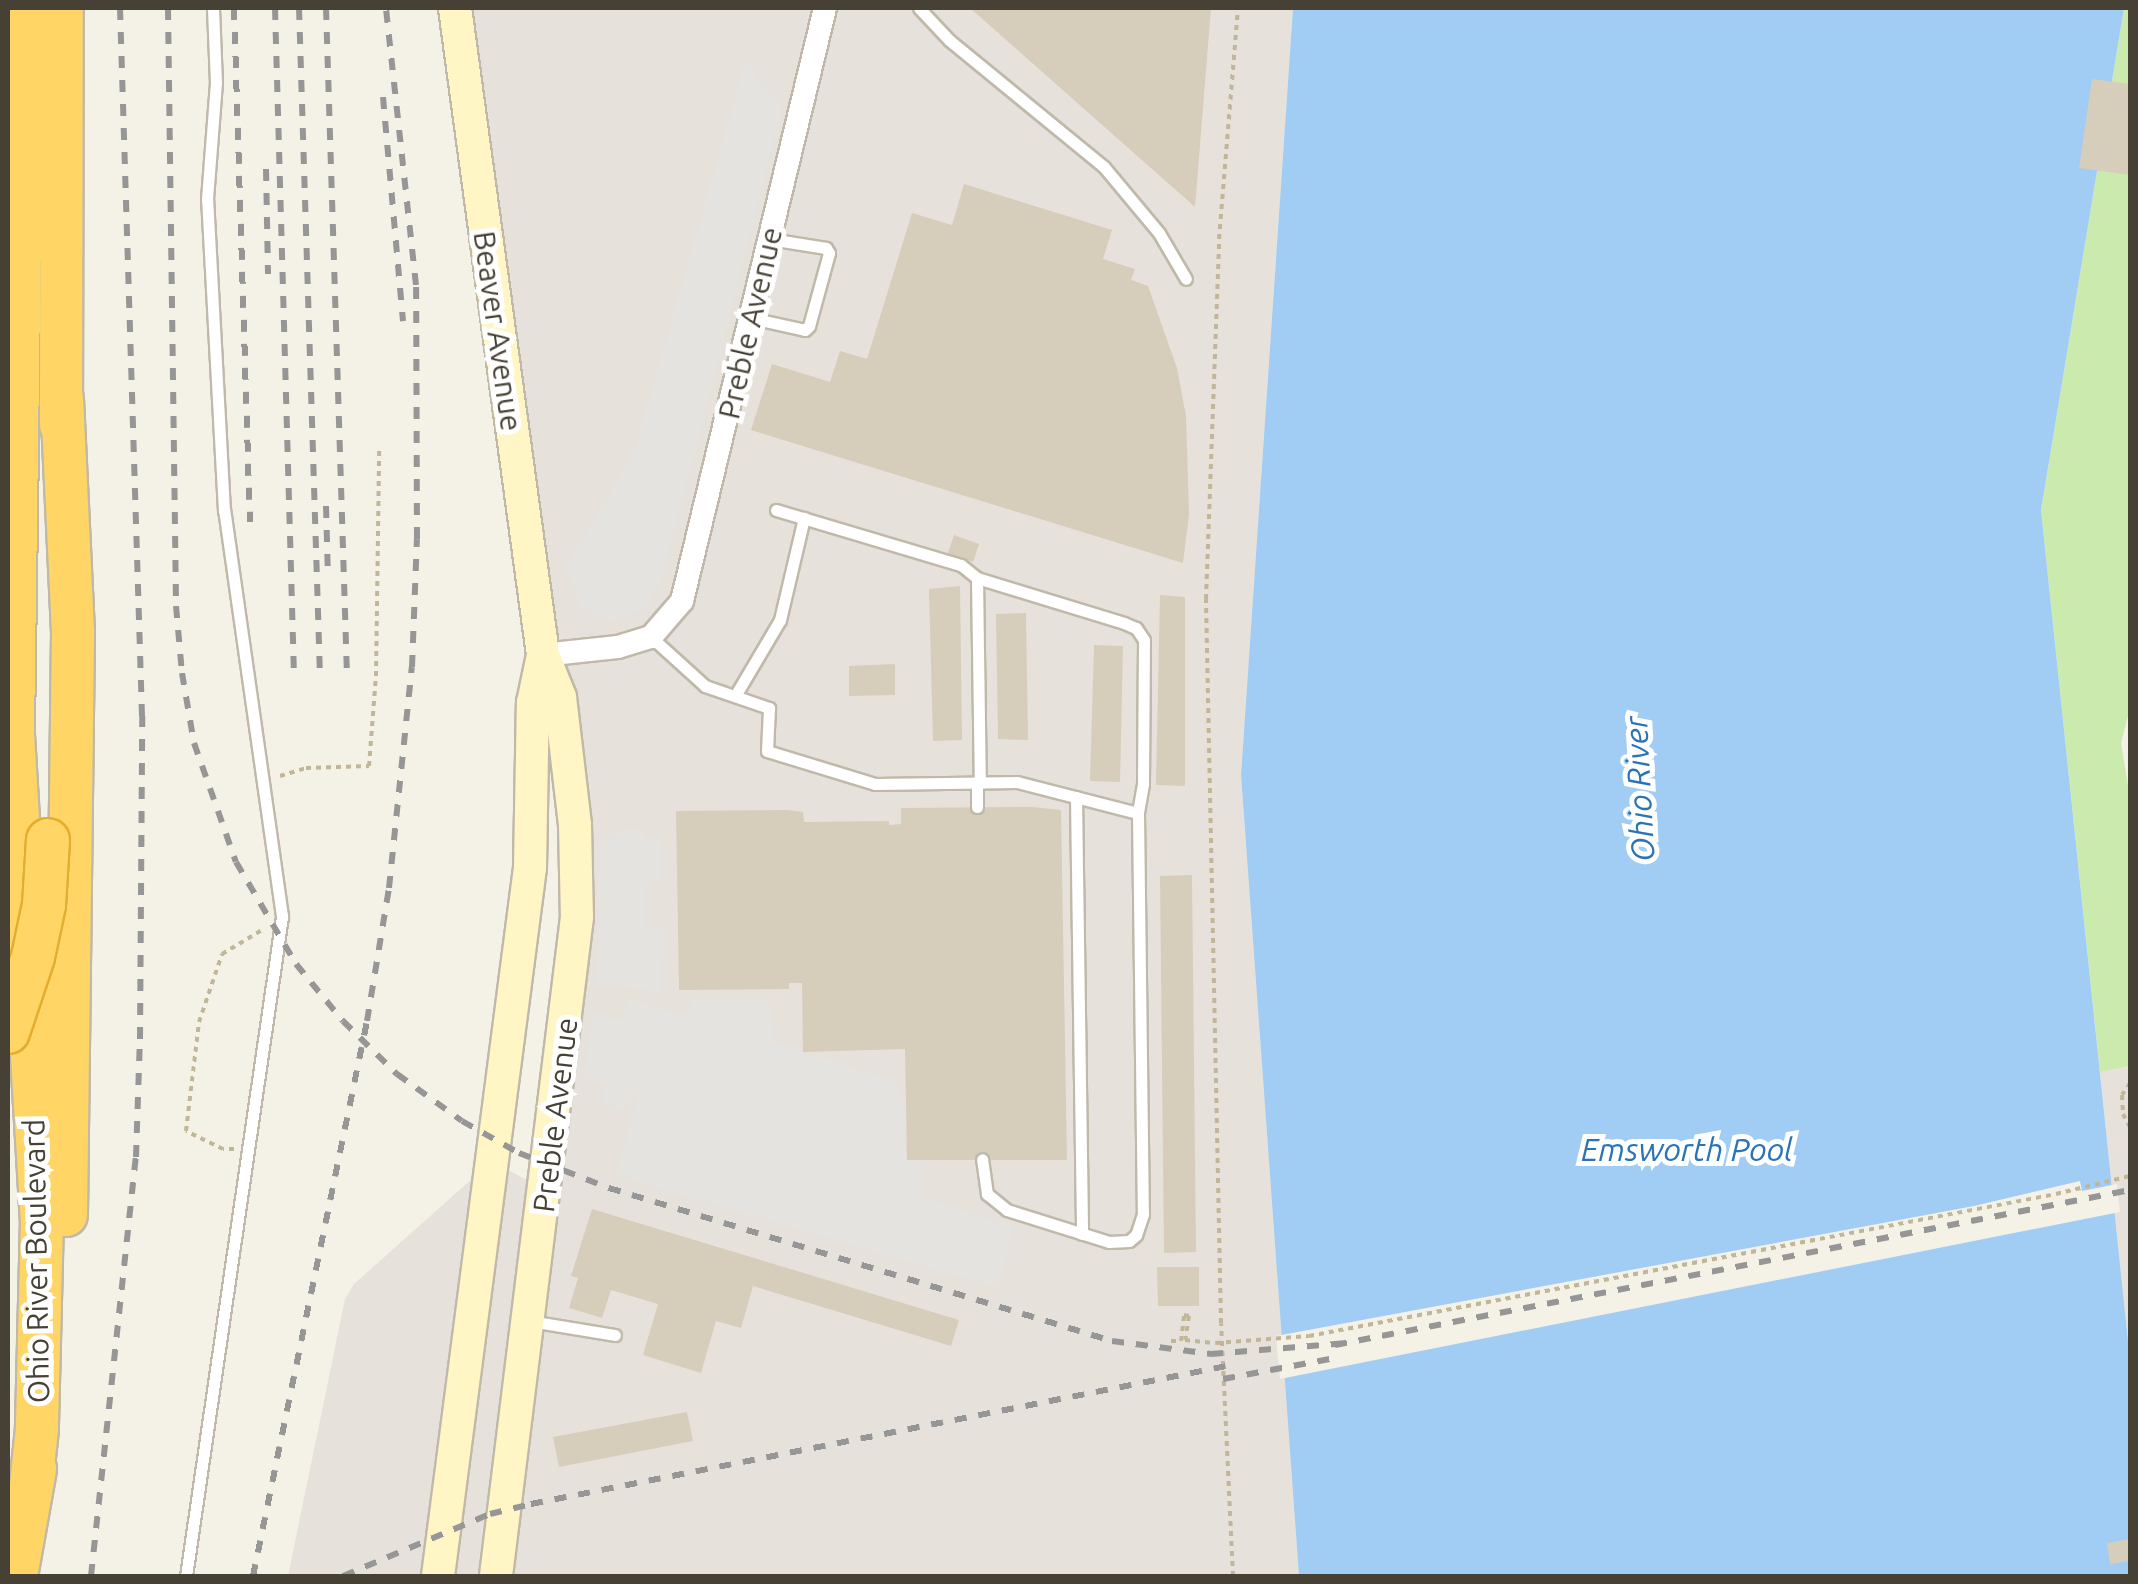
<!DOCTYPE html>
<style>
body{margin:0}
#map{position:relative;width:2138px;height:1584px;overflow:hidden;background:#f4f1e7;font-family:Ubuntu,sans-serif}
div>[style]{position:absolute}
.industrial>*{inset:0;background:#e6e2db}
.green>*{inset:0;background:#cbeaae}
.parking>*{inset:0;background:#e5e3df}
.water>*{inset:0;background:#a1ccf3}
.pier>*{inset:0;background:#f4f1e7}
.building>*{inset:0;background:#d6cdbb}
.path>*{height:4px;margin-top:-2px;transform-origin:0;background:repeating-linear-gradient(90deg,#c2b699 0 5px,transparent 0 10px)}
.roads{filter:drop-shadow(2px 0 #c0b9a9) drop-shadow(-2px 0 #c0b9a9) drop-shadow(0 2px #c0b9a9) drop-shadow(0 -2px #c0b9a9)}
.lane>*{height:11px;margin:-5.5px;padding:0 5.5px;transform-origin:5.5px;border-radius:5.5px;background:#fff}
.street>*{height:22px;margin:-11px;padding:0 11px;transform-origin:11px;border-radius:11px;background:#fff}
.secondary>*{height:32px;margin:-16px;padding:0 16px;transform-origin:16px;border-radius:16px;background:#fff5c5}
.highway>*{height:42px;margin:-21px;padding:0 21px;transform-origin:21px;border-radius:21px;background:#ffd666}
.rail>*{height:6px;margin-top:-3px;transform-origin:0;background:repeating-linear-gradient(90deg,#969696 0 12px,transparent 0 24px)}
.path-bridge>*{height:4px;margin-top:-2px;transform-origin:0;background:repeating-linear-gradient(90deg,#c2b699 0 5px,transparent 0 10px)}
.bridges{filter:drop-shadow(2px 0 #e3ad31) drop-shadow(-2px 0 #e3ad31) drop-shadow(0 2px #e3ad31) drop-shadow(0 -2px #e3ad31)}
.highway-bridge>*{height:42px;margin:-21px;padding:0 21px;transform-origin:21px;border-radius:21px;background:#ffd666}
span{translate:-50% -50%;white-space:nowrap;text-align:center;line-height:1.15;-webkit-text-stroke:10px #fff;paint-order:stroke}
.street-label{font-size:30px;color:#474135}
.water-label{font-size:32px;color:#2a73b7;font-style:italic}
.frame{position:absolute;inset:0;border:10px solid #474135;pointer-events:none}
</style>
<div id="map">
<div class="industrial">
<div style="clip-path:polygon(455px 8px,1293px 8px,1241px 775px,1299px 1576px,288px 1576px,345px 1299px,354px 1284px,492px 1161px,545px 1190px,577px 918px)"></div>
<div style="clip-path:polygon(2130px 1066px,2130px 1360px,2100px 1072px)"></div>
</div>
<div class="green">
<div style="clip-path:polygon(2124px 8px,2130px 8px,2130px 708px,2121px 743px,2130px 798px,2130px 1066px,2100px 1072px,2041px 510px)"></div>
</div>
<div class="parking">
<div style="clip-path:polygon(745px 64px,782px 108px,661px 581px,643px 608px,612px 621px,582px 607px,566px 568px,635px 451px)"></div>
<div style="clip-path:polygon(643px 829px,646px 838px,662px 838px,662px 881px,648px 882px,644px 887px,645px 926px,664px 929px,660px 991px,597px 983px,600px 838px,616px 838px,619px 830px)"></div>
<div style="clip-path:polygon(629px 1000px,688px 1018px,693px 1001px,770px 1001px,773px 1043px,892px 1081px,904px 1102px,905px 1159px,921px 1160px,921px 1197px,1013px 1227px,997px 1287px,616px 1175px,639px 1094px,632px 1094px,627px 1110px,602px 1103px,605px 1084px,584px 1077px,593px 1017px,624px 1020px)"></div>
</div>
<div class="water">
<div style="clip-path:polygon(1293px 8px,2124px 8px,2041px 510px,2130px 1360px,2130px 1576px,1299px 1576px,1241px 775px)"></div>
</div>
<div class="pier">
<div style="clip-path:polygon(2080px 1181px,2082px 1191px,2117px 1184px,2120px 1212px,1280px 1379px,1276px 1336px,1974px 1206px)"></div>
</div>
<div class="building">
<div style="clip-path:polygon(970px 8px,1211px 8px,1195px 207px)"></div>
<div style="clip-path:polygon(2092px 79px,2130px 84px,2130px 175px,2079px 168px)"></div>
<div style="clip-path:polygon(964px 184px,1112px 230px,1103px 259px,1135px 269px,1131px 280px,1148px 286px,1177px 368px,1186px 416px,1189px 514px,1183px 563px,751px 430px,772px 364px,830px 382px,840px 351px,867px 359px,912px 213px,952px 225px)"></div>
<div style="clip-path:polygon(954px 535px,979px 544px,973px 562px,948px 553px)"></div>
<div style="clip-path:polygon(960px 586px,962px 740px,933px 741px,929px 589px)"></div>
<div style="clip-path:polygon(1160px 595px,1185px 597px,1185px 786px,1156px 785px)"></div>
<div style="clip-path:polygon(1026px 613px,1028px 740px,998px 739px,996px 614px)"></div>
<div style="clip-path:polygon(1094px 645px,1123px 646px,1120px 782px,1090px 781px)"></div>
<div style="clip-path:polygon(895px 664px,895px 695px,849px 696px,849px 666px)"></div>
<div style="clip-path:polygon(1032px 807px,1061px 810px,1067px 1160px,907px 1160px,905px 1049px,803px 1052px,802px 983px,789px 983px,789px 989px,679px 990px,676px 811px,787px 810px,803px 812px,804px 822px,889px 821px,889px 825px,901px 824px,901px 808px)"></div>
<div style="clip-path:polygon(1192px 875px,1196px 1252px,1164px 1253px,1160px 876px)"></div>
<div style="clip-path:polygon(592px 1209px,959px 1320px,951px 1346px,753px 1286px,741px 1328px,716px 1321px,701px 1373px,643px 1355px,658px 1304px,611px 1290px,602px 1318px,569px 1308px,578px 1278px,571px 1276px)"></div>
<div style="clip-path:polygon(1157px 1267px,1199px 1267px,1199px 1306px,1158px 1306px)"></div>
<div style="clip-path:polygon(687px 1412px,693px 1441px,559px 1467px,553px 1437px)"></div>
<div style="clip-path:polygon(2130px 1539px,2130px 1561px,2110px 1564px,2107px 1543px)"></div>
</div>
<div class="path">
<div style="left:280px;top:776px;width:27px;rotate:-17deg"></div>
<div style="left:306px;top:768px;width:63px;rotate:-1.8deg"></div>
<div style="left:369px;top:766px;width:90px;rotate:-85.6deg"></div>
<div style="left:376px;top:676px;width:229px;rotate:-89.2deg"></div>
<div style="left:2130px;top:1083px;width:14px;rotate:124deg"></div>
<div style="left:2122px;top:1095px;width:19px;rotate:87deg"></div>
<div style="left:2123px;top:1114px;width:15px;rotate:62deg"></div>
<div style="left:234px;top:1149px;width:11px;rotate:180deg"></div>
<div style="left:223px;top:1149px;width:41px;rotate:-154.1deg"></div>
<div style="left:186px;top:1131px;width:110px;rotate:-83.2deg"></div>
<div style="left:199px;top:1022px;width:72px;rotate:-71.3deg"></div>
<div style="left:222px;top:954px;width:47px;rotate:-31deg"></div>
<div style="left:2056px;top:1194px;width:76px;rotate:-13.7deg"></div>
<div style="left:1171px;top:1341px;width:10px"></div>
<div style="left:1181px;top:1341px;width:26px;rotate:-83deg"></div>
<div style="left:1184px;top:1315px;width:5px;rotate:11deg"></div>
<div style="left:1189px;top:1316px;width:24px;rotate:99deg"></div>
<div style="left:1233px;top:1576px;width:253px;rotate:-92.7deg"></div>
<div style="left:1221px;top:1323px;width:724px;rotate:-91.19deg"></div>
<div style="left:1206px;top:599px;width:360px;rotate:-87.9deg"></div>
<div style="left:1219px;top:239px;width:232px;rotate:-85.3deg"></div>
</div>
<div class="roads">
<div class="lane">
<div style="left:919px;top:8px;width:44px;rotate:46.8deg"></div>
<div style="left:949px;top:40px;width:200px;rotate:39.3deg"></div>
<div style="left:1104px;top:167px;width:86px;rotate:50.2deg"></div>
<div style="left:1159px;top:233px;width:53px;rotate:59.6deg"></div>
<div style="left:751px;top:318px;width:55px;rotate:12.5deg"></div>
<div style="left:805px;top:330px;width:6px;rotate:-45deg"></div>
<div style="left:809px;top:326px;width:76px;rotate:-74.7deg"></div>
<div style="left:829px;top:253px;width:6px;rotate:-121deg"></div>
<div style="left:826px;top:248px;width:57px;rotate:-170.9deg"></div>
<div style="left:776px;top:510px;width:193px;rotate:16.6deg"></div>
<div style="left:961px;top:565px;width:21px;rotate:39deg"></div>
<div style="left:977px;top:578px;width:154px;rotate:17deg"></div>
<div style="left:1124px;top:623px;width:13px;rotate:23deg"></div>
<div style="left:1136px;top:628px;width:14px;rotate:56deg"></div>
<div style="left:1144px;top:640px;width:144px;rotate:90.4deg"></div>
<div style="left:1143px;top:784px;width:29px;rotate:100deg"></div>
<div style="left:1138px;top:813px;width:401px;rotate:89.3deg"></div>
<div style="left:1143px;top:1214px;width:22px;rotate:108deg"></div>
<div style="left:1136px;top:1235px;width:9px;rotate:139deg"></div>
<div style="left:1129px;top:1241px;width:20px;rotate:177deg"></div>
<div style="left:1109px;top:1242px;width:107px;rotate:-162.6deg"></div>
<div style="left:1007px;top:1210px;width:26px;rotate:-141deg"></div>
<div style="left:987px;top:1194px;width:35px;rotate:-98deg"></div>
<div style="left:977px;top:578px;width:205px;rotate:89.2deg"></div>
<div style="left:651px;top:637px;width:73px;rotate:42.2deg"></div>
<div style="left:705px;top:686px;width:68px;rotate:19deg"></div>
<div style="left:769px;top:708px;width:43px;rotate:92.7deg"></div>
<div style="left:767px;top:751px;width:113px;rotate:17deg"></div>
<div style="left:875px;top:784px;width:142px;rotate:-0.8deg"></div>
<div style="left:1017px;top:782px;width:125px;rotate:14.4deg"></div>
<div style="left:735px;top:696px;width:88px;rotate:-59.4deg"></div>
<div style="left:780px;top:620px;width:105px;rotate:-76.8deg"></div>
<div style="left:977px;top:783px;width:24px;rotate:90deg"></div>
<div style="left:1076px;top:797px;width:437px;rotate:89.2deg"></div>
<div style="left:530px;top:1321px;width:86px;rotate:9.4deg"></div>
<div style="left:186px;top:1576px;width:667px;rotate:-81.72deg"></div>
<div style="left:282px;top:916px;width:409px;rotate:-98.1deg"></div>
<div style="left:224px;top:511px;width:312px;rotate:-93.1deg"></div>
<div style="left:207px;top:199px;width:116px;rotate:-85.6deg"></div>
<div style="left:216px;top:83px;width:75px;rotate:-92.3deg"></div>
</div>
<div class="street">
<div style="left:543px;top:655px;width:75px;rotate:-6.1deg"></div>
<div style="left:618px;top:647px;width:34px;rotate:-17deg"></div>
<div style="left:651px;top:637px;width:48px;rotate:-49.3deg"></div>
<div style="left:682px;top:601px;width:610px;rotate:-76.44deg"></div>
</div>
<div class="secondary">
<div style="left:455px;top:8px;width:653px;rotate:82.25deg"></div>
<div style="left:543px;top:655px;width:45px;rotate:68deg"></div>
<div style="left:560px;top:697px;width:129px;rotate:83.3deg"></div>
<div style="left:575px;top:825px;width:92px;rotate:88.8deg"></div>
<div style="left:577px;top:917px;width:664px;rotate:97.01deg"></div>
<div style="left:438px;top:1576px;width:714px;rotate:-82.6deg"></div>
<div style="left:530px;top:868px;width:165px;rotate:-89deg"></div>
<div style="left:533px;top:703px;width:49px;rotate:-78.2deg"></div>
</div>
<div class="highway">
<div style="left:23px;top:8px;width:727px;rotate:90.79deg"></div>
<div style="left:13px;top:735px;width:485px;rotate:86.6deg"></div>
<div style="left:42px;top:1219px;width:210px;rotate:91.4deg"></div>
<div style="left:37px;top:1429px;width:66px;rotate:96.1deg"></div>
<div style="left:62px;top:399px;width:234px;rotate:87.3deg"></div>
<div style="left:73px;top:633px;width:582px;rotate:90.69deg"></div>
<div style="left:61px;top:425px;width:417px;rotate:-89.9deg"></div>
<div style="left:16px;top:1576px;width:109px;rotate:-79.9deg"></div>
</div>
</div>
<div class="rail">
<div style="left:168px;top:8px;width:598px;rotate:89.23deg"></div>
<div style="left:176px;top:606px;width:67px;rotate:84.9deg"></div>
<div style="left:182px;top:673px;width:71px;rotate:80.3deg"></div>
<div style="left:194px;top:743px;width:126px;rotate:70.6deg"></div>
<div style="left:236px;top:862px;width:118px;rotate:59.5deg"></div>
<div style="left:296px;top:964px;width:74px;rotate:50.5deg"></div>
<div style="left:343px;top:1021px;width:76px;rotate:44.5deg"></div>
<div style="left:397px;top:1074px;width:80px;rotate:35.9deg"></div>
<div style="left:462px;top:1121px;width:65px;rotate:29.3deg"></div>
<div style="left:519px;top:1153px;width:97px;rotate:21.3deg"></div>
<div style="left:609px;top:1188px;width:526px;rotate:16.92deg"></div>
<div style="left:1112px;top:1341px;width:100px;rotate:7.5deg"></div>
<div style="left:1211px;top:1354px;width:137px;rotate:-4.6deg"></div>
<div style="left:234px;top:8px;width:514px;rotate:88.22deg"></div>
<div style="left:275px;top:8px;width:667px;rotate:88.37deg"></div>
<div style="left:299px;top:8px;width:667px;rotate:88.2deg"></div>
<div style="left:326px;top:8px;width:668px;rotate:88.2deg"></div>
<div style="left:383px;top:97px;width:225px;rotate:84.9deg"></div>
<div style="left:266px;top:169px;width:105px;rotate:88.9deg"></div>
<div style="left:326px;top:506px;width:70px;rotate:88.4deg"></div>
<div style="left:1335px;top:1345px;width:810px;rotate:-11.03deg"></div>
<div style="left:1223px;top:1379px;width:114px;rotate:-10.6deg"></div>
<div style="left:91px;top:1576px;width:421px;rotate:-83.9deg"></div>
<div style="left:136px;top:1157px;width:118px;rotate:-88.1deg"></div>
<div style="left:140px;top:1039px;width:323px;rotate:-89.6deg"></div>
<div style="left:142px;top:716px;width:708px;rotate:-91.78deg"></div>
<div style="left:253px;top:1576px;width:567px;rotate:-78.39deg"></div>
<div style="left:367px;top:1021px;width:135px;rotate:-80.6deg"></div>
<div style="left:389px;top:888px;width:222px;rotate:-84.1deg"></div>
<div style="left:412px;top:667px;width:128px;rotate:-87.8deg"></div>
<div style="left:417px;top:539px;width:254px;rotate:-90.2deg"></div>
<div style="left:416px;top:285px;width:279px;rotate:-96.2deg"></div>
<div style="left:343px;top:1576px;width:160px;rotate:-22.9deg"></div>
<div style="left:490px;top:1514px;width:42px;rotate:-13.7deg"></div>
<div style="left:531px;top:1504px;width:720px;rotate:-11.22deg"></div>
</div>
<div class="path-bridge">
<div style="left:1185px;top:1340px;width:31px;rotate:6deg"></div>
<div style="left:1216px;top:1343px;width:93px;rotate:-4.3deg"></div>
<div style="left:1309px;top:1336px;width:760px;rotate:-10.76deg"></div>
</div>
<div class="bridges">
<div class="highway-bridge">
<div style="left:8px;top:1032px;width:79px;rotate:-71.6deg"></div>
<div style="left:33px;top:957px;width:53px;rotate:-78.1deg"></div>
<div style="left:44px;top:905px;width:65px;rotate:-86.5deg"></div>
</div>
</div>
<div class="street-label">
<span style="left:750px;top:323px;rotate:-77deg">Preble Avenue</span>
<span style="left:498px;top:331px;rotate:82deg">Beaver Avenue</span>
<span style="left:555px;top:1115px;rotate:-83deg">Preble Avenue</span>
<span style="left:36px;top:1261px;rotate:-91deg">Ohio River Boulevard</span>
</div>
<div class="water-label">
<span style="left:1639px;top:789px;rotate:-93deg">Ohio River</span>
<span style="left:1687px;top:1149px">Emsworth Pool</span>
</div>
<div class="frame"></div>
</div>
